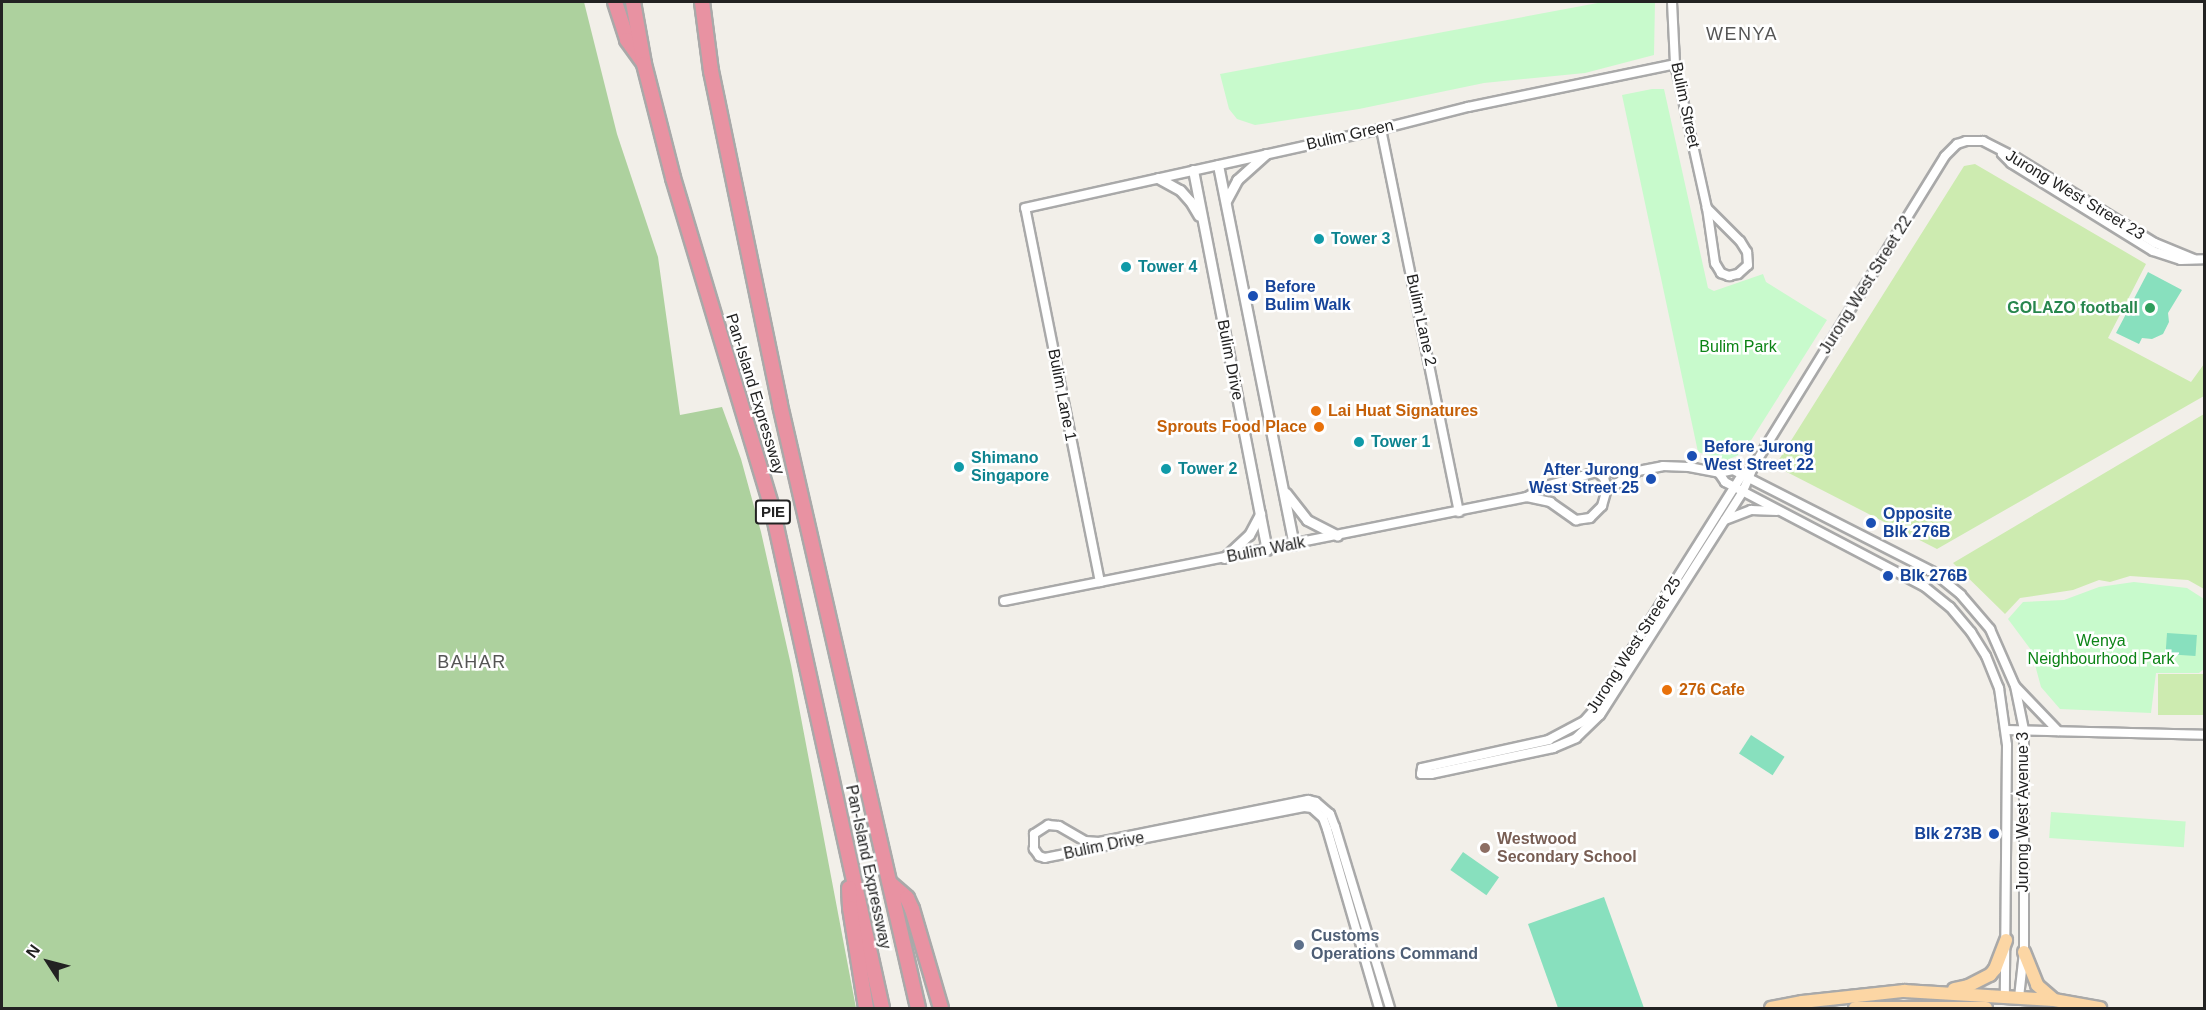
<!DOCTYPE html>
<html>
<head>
<meta charset="utf-8">
<style>
  body { margin:0 }
  #map { position:relative; width:2206px; height:1010px; overflow:hidden; background:#f2efe9; font-family:Helvetica,sans-serif }
  div>[style] { position:absolute }
  .grass>* { inset:0; background:#cdebb0; transform-origin:0 0 }
  .forest>* { inset:0; background:#add19e }
  .park>* { inset:0; background:#c8facc; transform-origin:0 0 }
  .pitch>* { inset:0; background:#88e0be; transform-origin:0 0 }
  .roads { filter:drop-shadow(2px 0 #a9a9a9) drop-shadow(-2px 0 #a9a9a9) drop-shadow(0 2px #a9a9a9) drop-shadow(0 -2px #a9a9a9) }
  .minor>* { height:8px; margin:-4px; padding:0 4px; transform-origin:4px; border-radius:4px; background:#fff }
  .tertiary>* { height:9px; margin:-4.5px; padding:0 4.5px; transform-origin:4.5px; border-radius:4.5px; background:#fff }
  .primary>* { height:12px; margin:-6px; padding:0 6px; transform-origin:6px; border-radius:6px; background:#fcd6a4 }
  .motorway>* { height:14px; margin:-7px; padding:0 7px; transform-origin:7px; border-radius:7px; background:#e892a2 }
  .dots>* { width:16px; height:16px; translate:-50% -50%; box-sizing:border-box; border:3px solid #fff; border-radius:50% }
  span { translate:-50% -50%; white-space:nowrap; text-align:center; line-height:1.15; -webkit-text-stroke:5px #fff; paint-order:stroke }
  .shield-label span { padding:2px 4px; background:#fff; border:2px solid; border-radius:4px; -webkit-text-stroke-width:0 }
  .shield-label { font-size:15px; color:#222; font-weight:700 }
  .street-label { font-size:16px; color:#222 }
  .culture-label { font-size:16px; color:#0d838f; font-weight:700 }
  .left { translate:0 -50%; text-align:left }
  .transit-label { font-size:16px; color:#164399; font-weight:700 }
  .right { translate:-100% -50%; text-align:right }
  .leisure-label { font-size:16px; color:#27864d; font-weight:700 }
  .park-label { font-size:16px; color:#0c8416 }
  .food-label { font-size:16px; color:#c56008; font-weight:700 }
  .education-label { font-size:16px; color:#785e54; font-weight:700 }
  .service-label { font-size:16px; color:#4e5e75; font-weight:700 }
  .neighbourhood-label { font-size:18px; color:#555; letter-spacing:1.5px }
  .frame { position:absolute; inset:0; border:3px solid #222; pointer-events:none }
  .north { position:absolute; left:18px; top:932px; width:60px; height:60px; -webkit-text-stroke:4px #fff; paint-order:stroke; rotate:306deg; font-size:16px; font-weight:700; line-height:24px; text-align:center; color:#222 }
  .north::after { content:''; display:block; margin:auto; width:21px; height:27px; background:#222; clip-path:polygon(50% 0,100% 100%,50% 72%,0 100%) }
</style>
</head>
<body>
<div id="map">
  <div class="grass">
    <i style="clip-path:polygon(1975px 164px,2146px 264px,2108px 338px,2191px 382px,2204px 364px,2204px 396px,1937px 549px,1775px 466px,1964px 166px)"></i>
    <i style="clip-path:polygon(2204px 414px,2204px 589px,2188px 580px,2130px 576px,2110px 582px,2099px 580px,2073px 590px,2020px 598px,2005px 614px,1953px 563px)"></i>
    <i style="left:2158px;top:674px;width:46px;height:41px"></i>
  </div>
  <div class="forest">
    <i style="clip-path:polygon(2px 2px,584px 2px,617px 134px,658px 257px,680px 415px,722px 407px,741px 459px,761px 532px,791px 665px,856px 1008px,2px 1008px)"></i>
  </div>
  <div class="park">
    <i style="clip-path:polygon(1603px 2px,1655px 2px,1654px 55px,1585px 73px,1484px 83px,1359px 109px,1255px 125px,1237px 119px,1229px 109px,1220px 74px)"></i>
    <i style="clip-path:polygon(1652px 89px,1664px 89px,1708px 288px,1714px 291px,1763px 274px,1766px 282px,1827px 320px,1743px 453px,1725px 461px,1698px 452px,1622px 95px)"></i>
    <i style="clip-path:polygon(2134px 582px,2187px 588px,2204px 599px,2204px 669px,2199px 673px,2156px 673px,2151px 713px,2060px 709px,2041px 687px,2031px 650px,2008px 619px,2023px 602px,2064px 600px,2099px 587px)"></i>
    <i style="left:2051px;top:812px;width:135px;height:26px;rotate:4deg"></i>
  </div>
  <div class="pitch">
    <i style="clip-path:polygon(2148px 272px,2182px 290px,2168px 313px,2169px 322px,2163px 334px,2152px 339px,2142px 338px,2139px 344px,2116px 333px)"></i>
    <i style="left:2167px;top:633px;width:30px;height:21px;rotate:4deg"></i>
    <i style="left:1751px;top:735px;width:40px;height:22px;rotate:33deg"></i>
    <i style="left:1463px;top:852px;width:44px;height:22px;rotate:35deg"></i>
    <i style="clip-path:polygon(1604px 897px,1644px 1008px,1558px 1008px,1528px 924px)"></i>
  </div>
  <div class="roads">
    <div class="minor">
      <i style="left:1672px;top:2px;width:62px;rotate:87.2deg"></i>
      <i style="left:1675px;top:64px;width:148px;rotate:77.5deg"></i>
      <i style="left:1707px;top:208px;width:56px;rotate:81.7deg"></i>
      <i style="left:1715px;top:263px;width:12px;rotate:59deg"></i>
      <i style="left:1721px;top:273px;width:9px;rotate:21deg"></i>
      <i style="left:1729px;top:276px;width:9px;rotate:-13deg"></i>
      <i style="left:1738px;top:274px;width:13px;rotate:-42deg"></i>
      <i style="left:1748px;top:265px;width:13px;rotate:-94deg"></i>
      <i style="left:1747px;top:252px;width:13px;rotate:-122deg"></i>
      <i style="left:1740px;top:241px;width:47px;rotate:-135deg"></i>
      <i style="left:1381px;top:129px;width:391px;rotate:78.5deg"></i>
      <i style="left:2002px;top:154px;width:13px;rotate:45deg"></i>
      <i style="left:2011px;top:163px;width:167px;rotate:31.8deg"></i>
      <i style="left:2153px;top:251px;width:29px;rotate:18deg"></i>
      <i style="left:2181px;top:260px;width:23px;rotate:-2deg"></i>
      <i style="left:1753px;top:467px;width:14px;rotate:144deg"></i>
      <i style="left:1742px;top:475px;width:278px;rotate:122.2deg"></i>
      <i style="left:1594px;top:710px;width:15px;rotate:132deg"></i>
      <i style="left:1584px;top:721px;width:40px;rotate:152deg"></i>
      <i style="left:1549px;top:740px;width:130px;rotate:167.6deg"></i>
      <i style="left:1422px;top:768px;width:6px;rotate:99deg"></i>
      <i style="left:1421px;top:774px;width:10px"></i>
      <i style="left:1431px;top:774px;width:125px;rotate:-12deg"></i>
      <i style="left:1553px;top:748px;width:25px;rotate:-23deg"></i>
      <i style="left:1576px;top:738px;width:33px;rotate:-44deg"></i>
      <i style="left:1600px;top:715px;width:266px;rotate:-57.4deg"></i>
      <i style="left:1743px;top:491px;width:26px;rotate:-67deg"></i>
      <i style="left:1753px;top:467px;width:365px;rotate:-58.3deg"></i>
      <i style="left:1945px;top:156px;width:17px;rotate:-45deg"></i>
      <i style="left:1957px;top:144px;width:9px;rotate:-18deg"></i>
      <i style="left:1966px;top:141px;width:17px"></i>
      <i style="left:1983px;top:141px;width:36px;rotate:27deg"></i>
      <i style="left:2015px;top:157px;width:164px;rotate:31.6deg"></i>
      <i style="left:2155px;top:243px;width:42px;rotate:22.3deg"></i>
      <i style="left:1719px;top:473px;width:11px;rotate:56deg"></i>
      <i style="left:1725px;top:482px;width:226px;rotate:27.7deg"></i>
      <i style="left:1925px;top:587px;width:32px;rotate:39deg"></i>
      <i style="left:1950px;top:607px;width:33px;rotate:50deg"></i>
      <i style="left:1971px;top:632px;width:28px;rotate:58deg"></i>
      <i style="left:1986px;top:656px;width:35px;rotate:68deg"></i>
      <i style="left:1999px;top:688px;width:58px;rotate:82deg"></i>
      <i style="left:2007px;top:745px;width:251px;rotate:90.5deg"></i>
      <i style="left:1607px;top:489px;width:34px;rotate:-30deg"></i>
      <i style="left:1527px;top:497px;width:24px;rotate:12deg"></i>
      <i style="left:1550px;top:502px;width:32px;rotate:35deg"></i>
      <i style="left:1576px;top:520px;width:14px;rotate:-8deg"></i>
      <i style="left:1590px;top:518px;width:17px;rotate:-45deg"></i>
      <i style="left:1602px;top:506px;width:18px;rotate:-74deg"></i>
      <i style="left:1607px;top:489px;width:11px;rotate:-105deg"></i>
      <i style="left:1604px;top:478px;width:9px;rotate:-139deg"></i>
      <i style="left:1725px;top:520px;width:28px;rotate:-21deg"></i>
      <i style="left:1751px;top:510px;width:26px;rotate:2deg"></i>
      <i style="left:1100px;top:582px;width:381px;rotate:-101.3deg"></i>
      <i style="left:1025px;top:208px;width:365px;rotate:-12.5deg"></i>
      <i style="left:1381px;top:129px;width:90px;rotate:-14.2deg"></i>
      <i style="left:1468px;top:107px;width:211px;rotate:-11.7deg"></i>
      <i style="left:1004px;top:601px;width:533px;rotate:-11.25deg"></i>
      <i style="left:1527px;top:497px;width:21px;rotate:-31deg"></i>
      <i style="left:1545px;top:486px;width:54px;rotate:-15.1deg"></i>
      <i style="left:1597px;top:472px;width:41px;rotate:-1.4deg"></i>
      <i style="left:1638px;top:471px;width:25px;rotate:-11deg"></i>
      <i style="left:1663px;top:466px;width:26px;rotate:2deg"></i>
      <i style="left:1689px;top:467px;width:31px;rotate:11deg"></i>
      <i style="left:1719px;top:473px;width:14px;rotate:-12deg"></i>
      <i style="left:1733px;top:470px;width:225px;rotate:27deg"></i>
      <i style="left:1933px;top:572px;width:36px;rotate:39deg"></i>
      <i style="left:1961px;top:595px;width:45px;rotate:49.5deg"></i>
      <i style="left:1990px;top:629px;width:62px;rotate:66.3deg"></i>
      <i style="left:2015px;top:686px;width:45px;rotate:78.4deg"></i>
      <i style="left:2024px;top:730px;width:222px;rotate:90deg"></i>
      <i style="left:2024px;top:952px;width:45px;rotate:96.3deg"></i>
      <i style="left:2016px;top:687px;width:61px;rotate:46.3deg"></i>
      <i style="left:2006px;top:730px;width:198px;rotate:1.4deg"></i>
      <i style="left:1379px;top:1008px;width:186px;rotate:-106.2deg"></i>
      <i style="left:1327px;top:829px;width:12px;rotate:-110deg"></i>
      <i style="left:1323px;top:818px;width:15px;rotate:-138deg"></i>
      <i style="left:1312px;top:808px;width:8px;rotate:-173deg"></i>
      <i style="left:1304px;top:807px;width:264px;rotate:168.9deg"></i>
      <i style="left:1045px;top:858px;width:6px;rotate:-162deg"></i>
      <i style="left:1039px;top:856px;width:9px;rotate:-126deg"></i>
      <i style="left:1034px;top:849px;width:15px;rotate:-90deg"></i>
      <i style="left:1034px;top:834px;width:17px;rotate:-33deg"></i>
      <i style="left:1048px;top:825px;width:11px;rotate:5deg"></i>
      <i style="left:1059px;top:826px;width:30px;rotate:30deg"></i>
      <i style="left:1085px;top:841px;width:14px;rotate:4deg"></i>
      <i style="left:1099px;top:842px;width:213px;rotate:-11.4deg"></i>
      <i style="left:1308px;top:800px;width:8px;rotate:14deg"></i>
      <i style="left:1316px;top:802px;width:18px;rotate:41deg"></i>
      <i style="left:1330px;top:814px;width:14px;rotate:69deg"></i>
      <i style="left:1335px;top:827px;width:189px;rotate:73.1deg"></i>
    </div>
    <div class="tertiary">
      <i style="left:1218px;top:165px;width:387px;rotate:78.7deg"></i>
      <i style="left:1193px;top:170px;width:387px;rotate:79deg"></i>
      <i style="left:1158px;top:178px;width:25px;rotate:29deg"></i>
      <i style="left:1180px;top:190px;width:15px;rotate:48deg"></i>
      <i style="left:1190px;top:201px;width:17px;rotate:59deg"></i>
      <i style="left:1226px;top:201px;width:24px;rotate:-62deg"></i>
      <i style="left:1237px;top:180px;width:39px;rotate:-42deg"></i>
      <i style="left:1286px;top:493px;width:34px;rotate:52deg"></i>
      <i style="left:1307px;top:520px;width:34px;rotate:27deg"></i>
      <i style="left:1224px;top:558px;width:34px;rotate:-43deg"></i>
      <i style="left:1249px;top:535px;width:24px;rotate:-62deg"></i>
    </div>
    <div class="primary">
      <i style="left:2024px;top:952px;width:35px;rotate:68deg"></i>
      <i style="left:2037px;top:985px;width:23px;rotate:41deg"></i>
      <i style="left:1954px;top:989px;width:14px;rotate:-12deg"></i>
      <i style="left:1968px;top:986px;width:25px;rotate:-27deg"></i>
      <i style="left:1990px;top:975px;width:8px;rotate:-50deg"></i>
      <i style="left:1995px;top:969px;width:31px;rotate:-69deg"></i>
      <i style="left:1771px;top:1008px;width:32px;rotate:-11deg"></i>
      <i style="left:1802px;top:1002px;width:103px;rotate:-6.2deg"></i>
      <i style="left:1904px;top:991px;width:150px;rotate:3.4deg"></i>
      <i style="left:2054px;top:1000px;width:47px;rotate:9.9deg"></i>
      <i style="left:1855px;top:1008px;width:131px"></i>
    </div>
    <div class="motorway">
      <i style="left:615px;top:2px;width:40px;rotate:72deg"></i>
      <i style="left:627px;top:40px;width:27px;rotate:54deg"></i>
      <i style="left:633px;top:2px;width:63px;rotate:79.9deg"></i>
      <i style="left:644px;top:64px;width:118px;rotate:75.7deg"></i>
      <i style="left:673px;top:178px;width:345px;rotate:73.3deg"></i>
      <i style="left:772px;top:508px;width:512px;rotate:77.59deg"></i>
      <i style="left:702px;top:2px;width:70px;rotate:82.6deg"></i>
      <i style="left:711px;top:71px;width:341px;rotate:78.3deg"></i>
      <i style="left:780px;top:405px;width:619px;rotate:77.11deg"></i>
      <i style="left:891px;top:884px;width:21px;rotate:41deg"></i>
      <i style="left:907px;top:898px;width:12px;rotate:66deg"></i>
      <i style="left:912px;top:909px;width:103px;rotate:73.7deg"></i>
      <i style="left:849px;top:888px;width:20px;rotate:87deg"></i>
      <i style="left:850px;top:908px;width:101px;rotate:80.9deg"></i>
    </div>
  </div>
  <div class="dots">
    <i style="left:1319px;top:239px;background:#0f9aa8"></i>
    <i style="left:1126px;top:267px;background:#0f9aa8"></i>
    <i style="left:1253px;top:296px;background:#1a4fb4"></i>
    <i style="left:2150px;top:308px;background:#2e9e5b"></i>
    <i style="left:1316px;top:411px;background:#e8710a"></i>
    <i style="left:1319px;top:427px;background:#e8710a"></i>
    <i style="left:1359px;top:442px;background:#0f9aa8"></i>
    <i style="left:1692px;top:456px;background:#1a4fb4"></i>
    <i style="left:959px;top:467px;background:#0f9aa8"></i>
    <i style="left:1166px;top:469px;background:#0f9aa8"></i>
    <i style="left:1651px;top:479px;background:#1a4fb4"></i>
    <i style="left:1871px;top:523px;background:#1a4fb4"></i>
    <i style="left:1888px;top:576px;background:#1a4fb4"></i>
    <i style="left:1667px;top:690px;background:#e8710a"></i>
    <i style="left:1994px;top:834px;background:#1a4fb4"></i>
    <i style="left:1485px;top:848px;background:#8d6e63"></i>
    <i style="left:1299px;top:945px;background:#5c6f8a"></i>
  </div>
  <div class="shield-label">
    <span style="left:773px;top:512px">PIE</span>
  </div>
  <div class="street-label">
    <span style="left:1685px;top:105px;rotate:78deg">Bulim Street</span>
    <span style="left:1350px;top:135px;rotate:-13deg">Bulim Green</span>
    <span style="left:2075px;top:195px;rotate:31deg">Jurong West Street 23</span>
    <span style="left:1866px;top:285px;rotate:-58deg">Jurong West Street 22</span>
    <span style="left:1421px;top:320px;rotate:78deg">Bulim Lane 2</span>
    <span style="left:1230px;top:360px;rotate:79deg">Bulim Drive</span>
    <span style="left:755px;top:394px;rotate:73deg">Pan-Island Expressway</span>
    <span style="left:1062px;top:395px;rotate:79deg">Bulim Lane 1</span>
    <span style="left:1266px;top:550px;rotate:-11deg">Bulim Walk</span>
    <span style="left:1634px;top:645px;rotate:-57deg">Jurong West Street 25</span>
    <span style="left:2023px;top:812px;rotate:-90deg">Jurong West Avenue 3</span>
    <span style="left:1104px;top:846px;rotate:-12deg">Bulim Drive</span>
    <span style="left:868px;top:867px;rotate:78deg">Pan-Island Expressway</span>
  </div>
  <div class="culture-label">
    <span class="left" style="left:1331px;top:239px">Tower 3</span>
    <span class="left" style="left:1138px;top:267px">Tower 4</span>
    <span class="left" style="left:1371px;top:442px">Tower 1</span>
    <span class="left" style="left:971px;top:467px">Shimano<br>Singapore</span>
    <span class="left" style="left:1178px;top:469px">Tower 2</span>
  </div>
  <div class="transit-label">
    <span class="left" style="left:1265px;top:296px">Before<br>Bulim Walk</span>
    <span class="left" style="left:1704px;top:456px">Before Jurong<br>West Street 22</span>
    <span class="right" style="left:1639px;top:479px">After Jurong<br>West Street 25</span>
    <span class="left" style="left:1883px;top:523px">Opposite<br>Blk 276B</span>
    <span class="left" style="left:1900px;top:576px">Blk 276B</span>
    <span class="right" style="left:1982px;top:834px">Blk 273B</span>
  </div>
  <div class="leisure-label">
    <span class="right" style="left:2138px;top:308px">GOLAZO football</span>
  </div>
  <div class="park-label">
    <span style="left:1738px;top:347px">Bulim Park</span>
    <span style="left:2101px;top:650px">Wenya<br>Neighbourhood Park</span>
  </div>
  <div class="food-label">
    <span class="left" style="left:1328px;top:411px">Lai Huat Signatures</span>
    <span class="right" style="left:1307px;top:427px">Sprouts Food Place</span>
    <span class="left" style="left:1679px;top:690px">276 Cafe</span>
  </div>
  <div class="education-label">
    <span class="left" style="left:1497px;top:848px">Westwood<br>Secondary School</span>
  </div>
  <div class="service-label">
    <span class="left" style="left:1311px;top:945px">Customs<br>Operations Command</span>
  </div>
  <div class="neighbourhood-label">
    <span style="left:1742px;top:34px">WENYA</span>
    <span style="left:472px;top:662px">BAHAR</span>
  </div>
  <div class="frame"></div>
  <div class="north">N</div>
</div>
</body>
</html>
